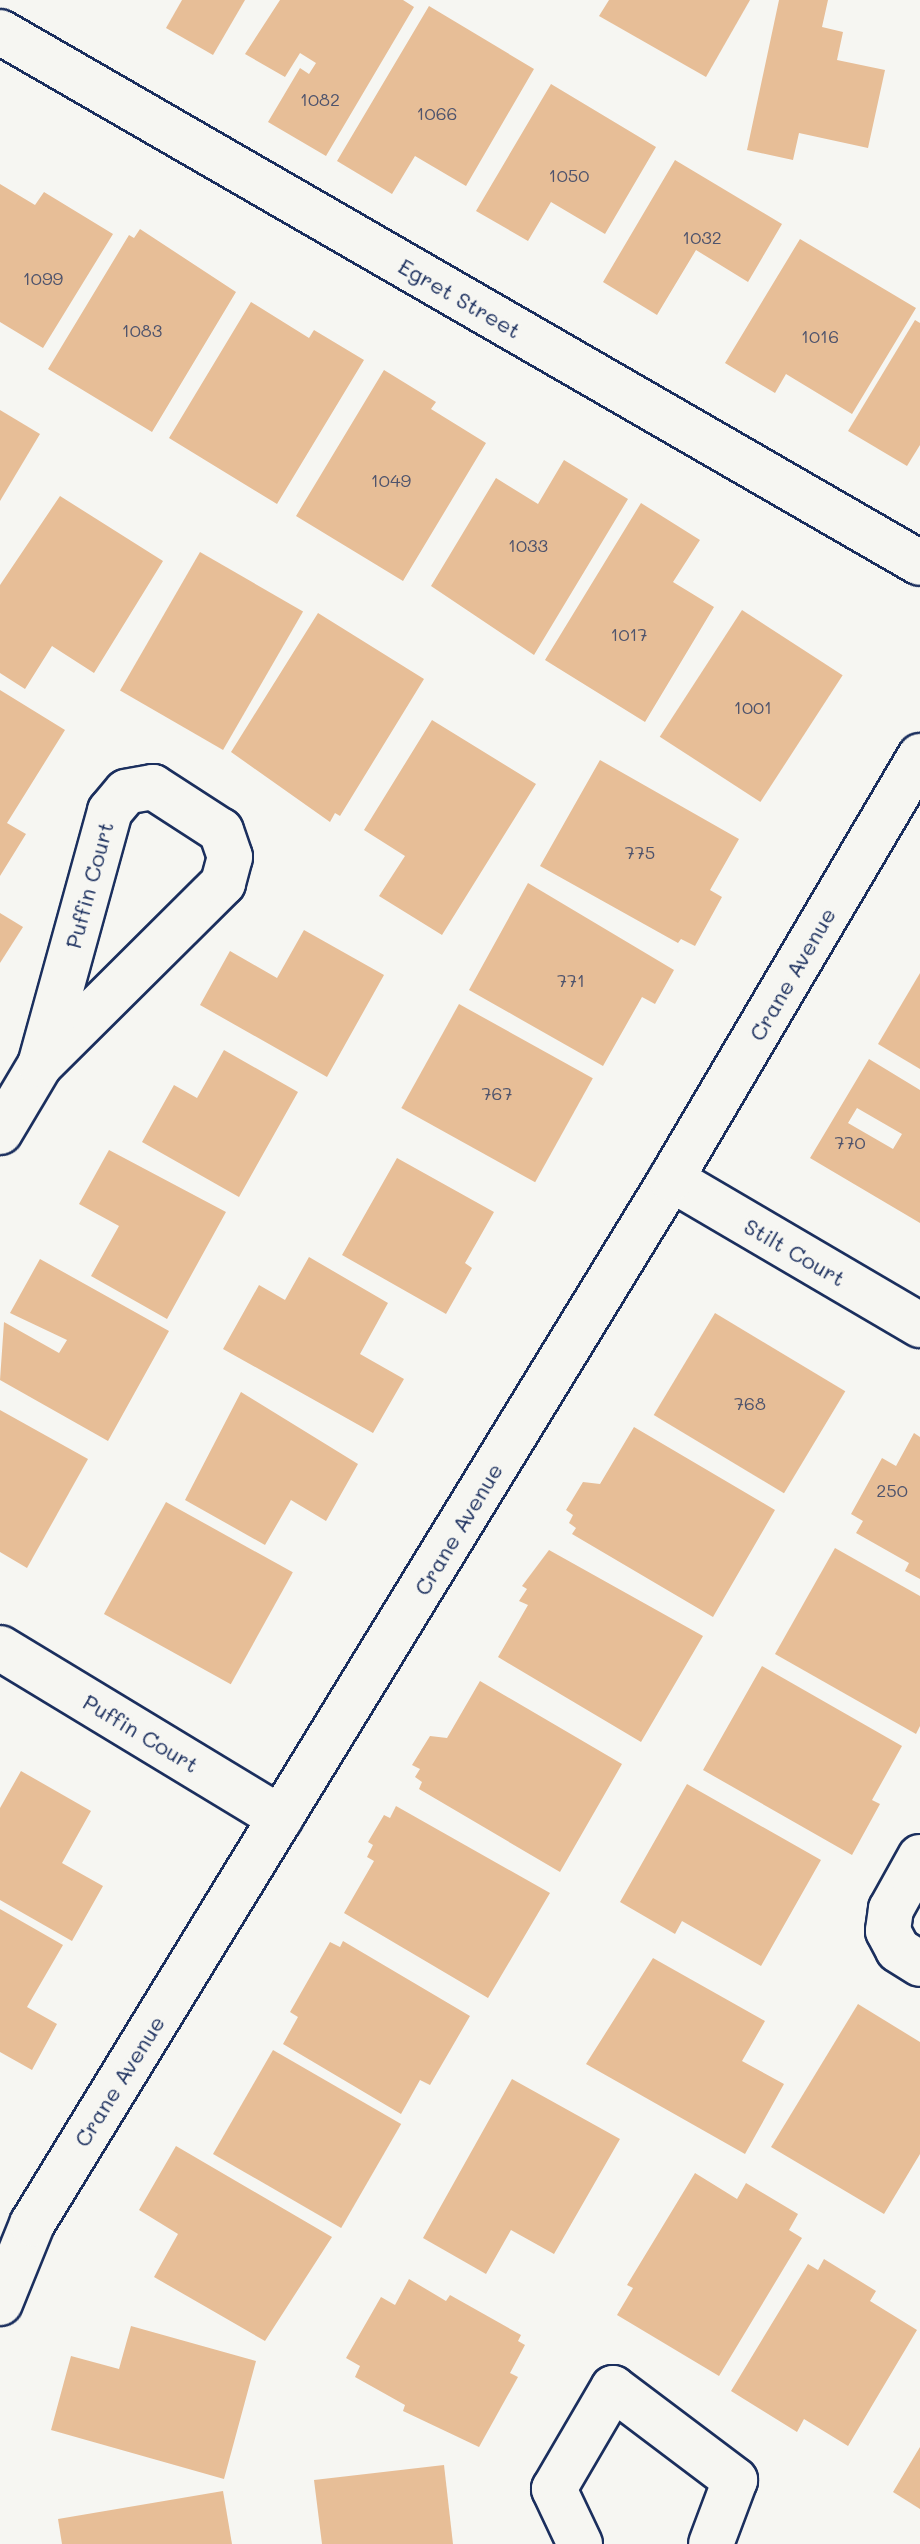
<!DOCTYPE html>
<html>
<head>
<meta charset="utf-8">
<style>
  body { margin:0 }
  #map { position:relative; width:920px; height:2544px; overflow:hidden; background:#f6f6f2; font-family:Mali,sans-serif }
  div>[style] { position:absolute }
  .building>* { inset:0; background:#e7be97; transform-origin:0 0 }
  .roads { filter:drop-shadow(2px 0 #1b2f5e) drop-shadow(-2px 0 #1b2f5e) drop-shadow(0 2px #1b2f5e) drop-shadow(0 -2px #1b2f5e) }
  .minor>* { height:44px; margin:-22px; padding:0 22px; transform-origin:22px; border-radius:22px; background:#f6f6f2 }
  span { translate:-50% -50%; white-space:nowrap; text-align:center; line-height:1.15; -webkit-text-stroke:6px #f6f6f2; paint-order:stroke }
  .number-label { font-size:18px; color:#4e536c }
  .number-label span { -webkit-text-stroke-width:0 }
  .street-label { font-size:22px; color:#1b2f5e }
</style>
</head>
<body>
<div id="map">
  <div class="building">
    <i style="clip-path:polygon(182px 0,245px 0,213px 55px,166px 28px)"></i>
    <i style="clip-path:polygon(280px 0,403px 0,414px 7px,326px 156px,268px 122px,300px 68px,309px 74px,316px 63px,300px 53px,285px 77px,245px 54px)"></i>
    <i style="clip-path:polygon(609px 0,750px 0,706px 77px,599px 16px)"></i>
    <i style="clip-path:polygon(779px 0,828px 0,822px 27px,843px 32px,837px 60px,885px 70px,868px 148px,799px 133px,793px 160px,747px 150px)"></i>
    <i style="clip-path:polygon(429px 6px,534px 69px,466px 186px,415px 156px,392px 194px,337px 161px)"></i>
    <i style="clip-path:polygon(551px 84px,656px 147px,605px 234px,551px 202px,528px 241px,476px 211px)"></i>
    <i style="clip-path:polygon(675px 160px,782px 224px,748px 282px,696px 250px,657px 315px,603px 282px)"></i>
    <i style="clip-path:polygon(0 184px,35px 205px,44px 192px,113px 234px,43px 348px,0 322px)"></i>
    <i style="clip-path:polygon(140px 229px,236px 292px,152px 432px,48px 369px,129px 235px,134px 238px)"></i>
    <i style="clip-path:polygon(800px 239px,916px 308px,852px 414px,786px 374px,775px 393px,725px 363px)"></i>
    <i style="clip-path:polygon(251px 302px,309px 338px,314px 330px,364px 360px,277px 504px,169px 438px)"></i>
    <i style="clip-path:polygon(915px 320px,920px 323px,920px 445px,907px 466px,848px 431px)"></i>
    <i style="clip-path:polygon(384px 370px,436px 402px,431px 409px,486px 443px,403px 581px,296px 516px)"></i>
    <i style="clip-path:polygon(0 410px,40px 434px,0 501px)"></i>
    <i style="clip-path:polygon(564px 460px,628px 499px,534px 655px,431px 586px,496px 478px,538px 504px)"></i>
    <i style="clip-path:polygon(60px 496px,163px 561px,94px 673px,52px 646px,25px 689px,0 673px,0 585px)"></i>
    <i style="clip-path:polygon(641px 503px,700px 540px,673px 582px,714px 607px,645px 722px,545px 660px)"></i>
    <i style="left:200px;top:552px;width:119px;height:160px;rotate:30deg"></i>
    <i style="left:742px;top:610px;width:120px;height:151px;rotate:33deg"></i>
    <i style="clip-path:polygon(318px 613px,424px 679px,340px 816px,335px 813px,330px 822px,231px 752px)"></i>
    <i style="clip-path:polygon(0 690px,65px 730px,7px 823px,26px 834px,0 876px)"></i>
    <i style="clip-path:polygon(432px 720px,536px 784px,442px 935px,379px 896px,405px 856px,364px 830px)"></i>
    <i style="clip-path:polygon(600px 760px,739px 839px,710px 890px,722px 897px,695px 946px,681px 939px,678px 943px,540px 866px)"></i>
    <i style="clip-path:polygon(528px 883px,674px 970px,655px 1004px,642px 997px,603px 1066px,469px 990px)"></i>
    <i style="clip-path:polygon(0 913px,23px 927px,0 963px)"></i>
    <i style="clip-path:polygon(304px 930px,384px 975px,327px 1077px,200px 1005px,230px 951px,277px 978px)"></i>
    <i style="clip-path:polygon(920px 973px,920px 1069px,878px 1044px)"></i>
    <i style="left:459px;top:1004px;width:153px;height:119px;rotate:29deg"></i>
    <i style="clip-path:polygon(224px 1050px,298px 1092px,239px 1197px,142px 1142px,174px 1085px,197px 1098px)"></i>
    <i style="clip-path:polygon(evenodd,869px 1059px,920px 1090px,920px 1223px,810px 1158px,869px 1059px,857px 1108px,902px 1134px,893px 1149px,848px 1123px,857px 1108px)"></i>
    <i style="clip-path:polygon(109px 1150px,226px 1212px,167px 1319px,91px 1276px,119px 1226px,79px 1204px)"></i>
    <i style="clip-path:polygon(397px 1158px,494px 1212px,465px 1263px,472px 1268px,446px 1314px,342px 1255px)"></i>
    <i style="clip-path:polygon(309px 1257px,388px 1303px,360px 1354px,404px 1379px,373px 1433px,223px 1349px,259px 1285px,285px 1300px)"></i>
    <i style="clip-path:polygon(40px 1259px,169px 1331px,108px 1441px,0 1380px,4px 1322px,59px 1353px,67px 1340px,10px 1313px)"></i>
    <i style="left:715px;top:1313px;width:152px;height:119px;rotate:31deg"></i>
    <i style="clip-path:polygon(241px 1392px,358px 1464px,326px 1521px,291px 1500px,265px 1545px,185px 1500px)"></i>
    <i style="clip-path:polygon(0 1410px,88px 1459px,27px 1568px,0 1552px)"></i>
    <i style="clip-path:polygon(634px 1427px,775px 1510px,713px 1617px,572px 1534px,576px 1528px,569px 1523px,573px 1515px,566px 1510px,583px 1482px,600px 1484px)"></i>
    <i style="clip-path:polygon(914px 1433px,920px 1437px,920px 1579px,905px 1571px,909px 1563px,856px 1533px,863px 1521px,851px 1514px,882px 1458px,896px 1466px)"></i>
    <i style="left:166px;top:1502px;width:145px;height:128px;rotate:29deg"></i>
    <i style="clip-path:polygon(835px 1548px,920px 1596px,920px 1726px,916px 1734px,775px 1654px)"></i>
    <i style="clip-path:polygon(549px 1550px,703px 1636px,641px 1742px,498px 1657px,528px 1605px,519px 1601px,527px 1589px,522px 1586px)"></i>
    <i style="clip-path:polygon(762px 1666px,902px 1746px,872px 1800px,880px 1804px,852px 1855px,703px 1770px)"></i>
    <i style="clip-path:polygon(480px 1681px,622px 1764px,560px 1872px,419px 1789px,422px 1782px,415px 1777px,420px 1769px,412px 1765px,430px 1736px,447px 1738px)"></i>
    <i style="clip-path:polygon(21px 1771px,91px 1811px,62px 1863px,103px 1886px,72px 1941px,0 1900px,0 1808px)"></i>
    <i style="clip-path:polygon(687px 1784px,821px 1860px,761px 1966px,682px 1921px,675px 1934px,620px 1902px)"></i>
    <i style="clip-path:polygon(396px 1806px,550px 1893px,488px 1998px,344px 1913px,374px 1861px,367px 1857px,373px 1845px,368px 1842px,384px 1815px,390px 1818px)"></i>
    <i style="clip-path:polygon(0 1909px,63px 1945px,27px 2007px,57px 2024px,32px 2070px,0 2052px)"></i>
    <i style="clip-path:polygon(343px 1941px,470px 2016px,430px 2085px,420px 2080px,401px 2114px,283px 2044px,298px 2017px,290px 2012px,330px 1942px,340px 1947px)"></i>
    <i style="clip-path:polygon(653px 1958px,765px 2021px,742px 2061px,784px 2084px,745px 2154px,586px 2064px)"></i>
    <i style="clip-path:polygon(858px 2004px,920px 2042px,920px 2154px,884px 2214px,771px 2147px)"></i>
    <i style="left:273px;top:2050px;width:148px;height:120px;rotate:30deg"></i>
    <i style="clip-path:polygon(512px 2079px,620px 2139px,554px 2254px,511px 2230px,486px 2274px,423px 2238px)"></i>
    <i style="clip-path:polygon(176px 2146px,332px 2237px,265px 2341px,154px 2277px,178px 2234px,139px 2210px)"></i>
    <i style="clip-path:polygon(695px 2173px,737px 2199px,746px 2183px,798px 2214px,789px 2230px,802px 2238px,719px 2376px,617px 2315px,633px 2288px,627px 2285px)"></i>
    <i style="clip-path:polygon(824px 2259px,876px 2291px,870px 2301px,917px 2330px,848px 2446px,804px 2419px,797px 2432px,731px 2391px,808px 2264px,818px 2270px)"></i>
    <i style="clip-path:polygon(409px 2279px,446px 2301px,450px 2295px,521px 2335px,518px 2341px,525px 2345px,510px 2373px,518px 2377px,479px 2447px,403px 2411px,405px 2405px,355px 2377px,360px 2366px,346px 2358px,381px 2297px,395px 2305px)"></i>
    <i style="clip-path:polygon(131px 2326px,256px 2361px,224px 2479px,51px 2430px,71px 2356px,119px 2369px)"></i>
    <i style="clip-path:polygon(920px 2447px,920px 2509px,893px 2492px)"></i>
    <i style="clip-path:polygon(444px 2465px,453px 2544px,322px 2544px,314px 2480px)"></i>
    <i style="clip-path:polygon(223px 2491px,232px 2544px,62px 2544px,58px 2519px)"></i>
  </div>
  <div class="roads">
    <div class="minor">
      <i style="left:0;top:32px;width:1062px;rotate:29.99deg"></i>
      <i style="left:0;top:1132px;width:78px;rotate:-59.2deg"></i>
      <i style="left:40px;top:1065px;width:258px;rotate:-44.8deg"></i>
      <i style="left:223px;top:883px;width:27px;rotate:-75deg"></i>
      <i style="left:230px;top:857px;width:28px;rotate:-109deg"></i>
      <i style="left:221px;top:831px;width:81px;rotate:-147.1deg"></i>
      <i style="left:153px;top:787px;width:27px;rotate:170deg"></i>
      <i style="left:126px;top:792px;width:25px;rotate:130deg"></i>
      <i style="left:110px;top:811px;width:263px;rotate:105.4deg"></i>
      <i style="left:671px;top:1179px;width:289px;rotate:30.4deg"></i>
      <i style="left:0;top:1648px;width:328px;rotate:31.2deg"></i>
      <i style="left:920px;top:1857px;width:60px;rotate:119.1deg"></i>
      <i style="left:891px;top:1909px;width:22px;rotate:98deg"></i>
      <i style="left:888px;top:1931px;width:21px;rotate:62deg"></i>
      <i style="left:898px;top:1950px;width:26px;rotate:32deg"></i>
      <i style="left:0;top:2303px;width:85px;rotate:-67.9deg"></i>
      <i style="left:32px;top:2224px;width:1225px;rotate:-58.55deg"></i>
      <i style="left:671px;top:1179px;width:491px;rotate:-59.5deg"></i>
      <i style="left:580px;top:2544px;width:61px;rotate:-115.3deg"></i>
      <i style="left:554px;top:2489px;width:117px;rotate:-59.7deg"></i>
      <i style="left:613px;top:2388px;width:153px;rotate:37deg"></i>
      <i style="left:735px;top:2480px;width:68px;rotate:110.6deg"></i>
    </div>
  </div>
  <div class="number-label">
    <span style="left:320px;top:99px">1082</span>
    <span style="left:437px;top:113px">1066</span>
    <span style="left:569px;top:175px">1050</span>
    <span style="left:702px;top:237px">1032</span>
    <span style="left:43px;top:278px">1099</span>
    <span style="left:142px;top:330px">1083</span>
    <span style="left:820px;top:336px">1016</span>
    <span style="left:391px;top:480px">1049</span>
    <span style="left:528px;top:545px">1033</span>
    <span style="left:629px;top:634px">1017</span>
    <span style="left:753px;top:707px">1001</span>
    <span style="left:640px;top:852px">775</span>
    <span style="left:571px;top:980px">771</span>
    <span style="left:497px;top:1093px">767</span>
    <span style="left:850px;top:1142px">770</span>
    <span style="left:750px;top:1403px">768</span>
    <span style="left:892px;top:1490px">250</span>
  </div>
  <div class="street-label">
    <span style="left:460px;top:298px;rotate:30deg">Egret Street</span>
    <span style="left:89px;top:885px;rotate:-75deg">Puffin Court</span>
    <span style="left:792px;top:974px;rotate:-60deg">Crane Avenue</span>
    <span style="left:795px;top:1252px;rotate:30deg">Stilt Court</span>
    <span style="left:458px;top:1529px;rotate:-59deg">Crane Avenue</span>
    <span style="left:141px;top:1733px;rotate:31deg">Puffin Court</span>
    <span style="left:119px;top:2081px;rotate:-58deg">Crane Avenue</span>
  </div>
</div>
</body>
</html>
